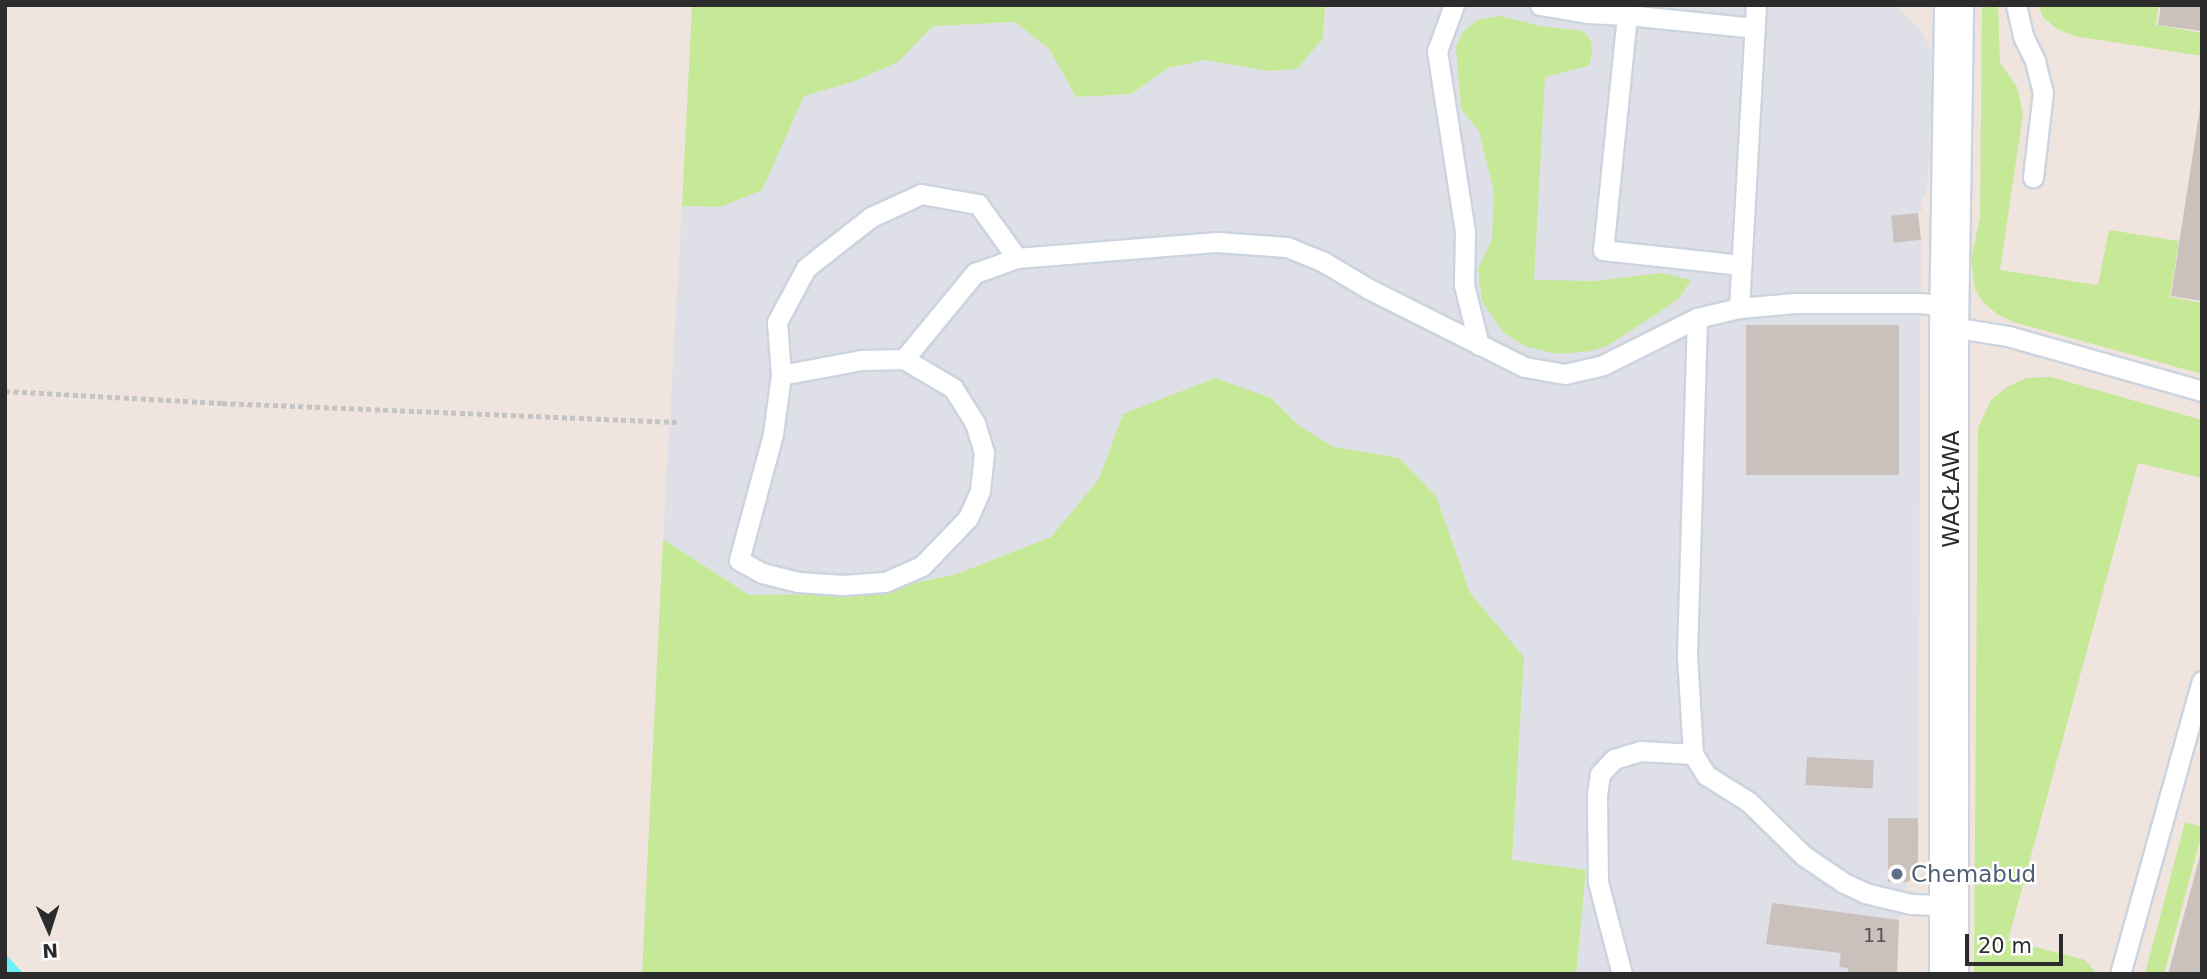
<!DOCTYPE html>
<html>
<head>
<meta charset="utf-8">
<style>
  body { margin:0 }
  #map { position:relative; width:2207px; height:979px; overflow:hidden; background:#efe4de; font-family:"DejaVu Sans",sans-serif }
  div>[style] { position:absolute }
  .industrial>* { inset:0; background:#dfdfe7 }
  .green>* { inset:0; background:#c5e997 }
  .stream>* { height:10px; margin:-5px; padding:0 5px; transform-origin:5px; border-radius:5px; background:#6af1f7 }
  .building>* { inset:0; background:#cac1bd; transform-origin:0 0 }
  .path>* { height:4.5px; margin-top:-2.25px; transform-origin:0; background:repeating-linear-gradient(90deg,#c4c4c4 0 5px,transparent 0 8.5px) }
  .roads { filter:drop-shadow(2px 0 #ccd4df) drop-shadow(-2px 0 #ccd4df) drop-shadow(0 2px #ccd4df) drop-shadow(0 -2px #ccd4df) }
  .lane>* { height:19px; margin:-9.5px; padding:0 9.5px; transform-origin:9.5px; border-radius:9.5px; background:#fff }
  .street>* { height:38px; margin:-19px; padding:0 19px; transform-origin:19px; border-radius:19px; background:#fff }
  .dots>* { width:19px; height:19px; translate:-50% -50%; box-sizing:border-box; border:4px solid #fff; border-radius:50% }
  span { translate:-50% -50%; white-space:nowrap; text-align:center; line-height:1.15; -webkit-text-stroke:5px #fff; paint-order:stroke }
  .number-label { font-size:19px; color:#545150 }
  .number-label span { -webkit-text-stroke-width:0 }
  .street-label { font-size:23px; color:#2c2c2c }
  .service-label { font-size:23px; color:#4e5e75 }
  .left { translate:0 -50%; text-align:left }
  .frame { position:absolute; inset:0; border:7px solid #2c2c2c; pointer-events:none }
  .north { position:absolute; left:14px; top:895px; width:70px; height:70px; -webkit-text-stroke:5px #fff; paint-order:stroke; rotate:177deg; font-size:19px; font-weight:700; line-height:28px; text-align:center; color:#2c2c2c }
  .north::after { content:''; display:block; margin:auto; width:24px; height:32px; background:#2c2c2c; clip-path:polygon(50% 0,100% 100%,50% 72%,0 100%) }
  .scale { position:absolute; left:1965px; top:934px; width:98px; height:32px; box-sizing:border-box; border:4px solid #2c2c2c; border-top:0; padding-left:9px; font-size:21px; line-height:24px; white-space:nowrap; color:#2c2c2c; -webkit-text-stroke:5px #fff; paint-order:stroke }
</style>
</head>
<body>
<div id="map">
  <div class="industrial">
    <i style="clip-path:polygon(1325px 5px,1894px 5px,1920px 30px,1934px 56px,1933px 115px,1926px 194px,1922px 198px,1922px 211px,1918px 213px,1921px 240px,1918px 869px,1908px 882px,1899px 919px,1897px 974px,1576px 974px,1586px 870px,1512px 861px,1524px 658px,1470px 593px,1436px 496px,1399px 458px,1333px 447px,1298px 425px,1271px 398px,1215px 378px,1123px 414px,1099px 479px,1051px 537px,954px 575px,856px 594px,749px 595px,663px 539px,682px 206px,720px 207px,788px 129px,804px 96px,855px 81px,898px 62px,933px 26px,1015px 22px,1050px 50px,1076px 97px,1131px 94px,1168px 68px,1205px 60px,1268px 71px,1323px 38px)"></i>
  </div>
  <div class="green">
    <i style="clip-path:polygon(692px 5px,1325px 5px,1323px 38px,1297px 69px,1268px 71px,1205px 60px,1168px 68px,1131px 94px,1076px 97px,1050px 50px,1015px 22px,933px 26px,898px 62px,855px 81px,804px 96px,762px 190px,720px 207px,682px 206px)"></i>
    <i style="clip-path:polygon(1982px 5px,1998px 5px,2000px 63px,2017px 87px,2023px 114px,2000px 270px,2098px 285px,2109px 230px,2179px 241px,2170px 297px,2202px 303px,2202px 374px,2013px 322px,1997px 314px,1983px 302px,1975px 289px,1971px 261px,1980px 217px)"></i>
    <i style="clip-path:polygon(2038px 5px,2159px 5px,2156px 25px,2202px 33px,2202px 56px,2074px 36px,2057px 29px,2043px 17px)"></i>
    <i style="clip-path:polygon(1500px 16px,1540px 26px,1583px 31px,1591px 41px,1592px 53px,1589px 66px,1545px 77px,1534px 280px,1595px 281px,1661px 273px,1691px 280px,1679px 298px,1658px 313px,1607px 346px,1591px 351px,1558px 354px,1524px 346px,1503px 332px,1482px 301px,1478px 269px,1492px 239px,1494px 193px,1479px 131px,1461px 109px,1456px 47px,1463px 32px,1477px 20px)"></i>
    <i style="clip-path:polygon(2051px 377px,2202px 420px,2202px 478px,2138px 463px,2008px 940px,2085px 960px,2097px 974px,1974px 974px,1978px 428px,1991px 400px,2007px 387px,2026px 378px)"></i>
    <i style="clip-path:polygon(1215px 378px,1271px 398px,1298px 425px,1333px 447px,1399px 458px,1436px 496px,1470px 593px,1524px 657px,1512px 860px,1586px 870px,1576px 974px,642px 974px,663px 539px,749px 595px,856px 594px,954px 575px,1051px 537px,1099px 479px,1123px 414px)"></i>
    <i style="clip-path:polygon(2185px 822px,2202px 827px,2202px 833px,2164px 974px,2145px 974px)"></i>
  </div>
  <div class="stream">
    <i style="left:5px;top:961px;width:18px;rotate:47deg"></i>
  </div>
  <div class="building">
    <i style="clip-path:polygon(2161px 5px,2202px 5px,2202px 31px,2158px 25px)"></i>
    <i style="clip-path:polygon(2200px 108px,2202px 109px,2202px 301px,2171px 296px)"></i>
    <i style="left:1918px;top:213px;width:27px;height:27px;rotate:84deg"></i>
    <i style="left:1746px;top:325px;width:153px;height:150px"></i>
    <i style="left:1807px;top:757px;width:67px;height:28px;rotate:3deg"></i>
    <i style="clip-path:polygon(1888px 818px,1918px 818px,1918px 869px,1908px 882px,1888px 882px)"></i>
    <i style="clip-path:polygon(2201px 852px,2202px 974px,2168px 974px)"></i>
    <i style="clip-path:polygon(1772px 903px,1899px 920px,1897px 974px,1847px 974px,1848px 968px,1839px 967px,1841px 953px,1766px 944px)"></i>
  </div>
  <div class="path">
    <i style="left:5px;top:391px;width:217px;rotate:3.2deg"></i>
    <i style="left:222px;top:403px;width:455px;rotate:2.4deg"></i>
  </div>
  <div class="roads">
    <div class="lane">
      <i style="left:1454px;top:5px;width:49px;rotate:110.3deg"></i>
      <i style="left:1437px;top:51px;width:182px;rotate:81.2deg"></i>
      <i style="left:1465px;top:231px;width:54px;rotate:91.1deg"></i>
      <i style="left:1464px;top:285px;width:62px;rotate:76deg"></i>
      <i style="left:1540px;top:5px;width:49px;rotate:9.5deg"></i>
      <i style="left:1588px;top:13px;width:8px;rotate:-83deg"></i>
      <i style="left:2016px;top:5px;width:32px;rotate:77deg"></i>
      <i style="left:2023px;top:36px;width:28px;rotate:64deg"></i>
      <i style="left:2035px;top:61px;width:32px;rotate:76deg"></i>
      <i style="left:2043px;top:92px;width:86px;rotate:96.7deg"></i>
      <i style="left:1588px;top:13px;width:39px;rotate:3deg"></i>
      <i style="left:1627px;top:15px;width:236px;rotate:95.8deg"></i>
      <i style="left:1603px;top:250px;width:139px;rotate:6.2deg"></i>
      <i style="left:1627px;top:15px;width:128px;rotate:5.8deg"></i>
      <i style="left:1739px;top:308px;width:303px;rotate:-86.8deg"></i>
      <i style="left:1697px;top:318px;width:338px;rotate:91.7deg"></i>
      <i style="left:1687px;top:656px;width:98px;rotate:86.5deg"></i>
      <i style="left:1693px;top:754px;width:25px;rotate:58deg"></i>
      <i style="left:1706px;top:775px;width:51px;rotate:32.1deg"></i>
      <i style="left:1749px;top:802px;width:77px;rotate:44.5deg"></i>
      <i style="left:1804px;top:856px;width:48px;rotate:34deg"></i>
      <i style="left:1844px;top:883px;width:23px;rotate:25deg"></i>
      <i style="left:1865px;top:893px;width:47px;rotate:13.4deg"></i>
      <i style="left:1911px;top:904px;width:38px;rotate:2deg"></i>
      <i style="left:1949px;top:331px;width:15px;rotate:-8deg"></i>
      <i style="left:1964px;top:329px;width:45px;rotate:9deg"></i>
      <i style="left:2008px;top:336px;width:202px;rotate:15.8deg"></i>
      <i style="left:904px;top:359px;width:112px;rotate:-50.5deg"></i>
      <i style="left:975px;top:273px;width:45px;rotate:-19.7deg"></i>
      <i style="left:1017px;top:258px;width:201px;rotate:-4.6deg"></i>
      <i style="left:1217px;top:242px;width:70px;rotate:4.1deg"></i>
      <i style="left:1287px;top:247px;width:38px;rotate:22deg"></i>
      <i style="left:1322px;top:261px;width:55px;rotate:30.8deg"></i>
      <i style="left:1369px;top:289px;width:174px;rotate:26.6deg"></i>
      <i style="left:1525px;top:367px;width:41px;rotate:9.9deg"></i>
      <i style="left:1565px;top:374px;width:39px;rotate:-13deg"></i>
      <i style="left:1603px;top:365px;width:105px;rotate:-26.6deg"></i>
      <i style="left:1697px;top:318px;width:43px;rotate:-13.4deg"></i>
      <i style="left:1739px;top:308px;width:56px;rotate:-5.1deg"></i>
      <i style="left:1795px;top:303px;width:124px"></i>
      <i style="left:1919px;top:303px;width:31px;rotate:6deg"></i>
      <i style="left:781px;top:375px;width:81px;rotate:-10.6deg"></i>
      <i style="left:861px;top:360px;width:43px;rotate:-1.3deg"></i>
      <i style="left:904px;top:359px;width:57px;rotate:30.6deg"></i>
      <i style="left:953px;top:388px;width:41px;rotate:57.8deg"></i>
      <i style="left:975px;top:423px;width:31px;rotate:73deg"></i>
      <i style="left:984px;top:453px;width:38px;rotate:96deg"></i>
      <i style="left:980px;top:491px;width:30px;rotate:114deg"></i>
      <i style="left:968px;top:518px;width:66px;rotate:133.8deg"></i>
      <i style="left:922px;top:566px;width:40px;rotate:156.6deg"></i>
      <i style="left:885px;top:582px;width:43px;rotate:176deg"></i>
      <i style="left:842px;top:585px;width:44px;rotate:-176.1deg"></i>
      <i style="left:798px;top:582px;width:37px;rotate:-166deg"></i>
      <i style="left:762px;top:573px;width:26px;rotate:-151deg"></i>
      <i style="left:739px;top:560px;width:131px;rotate:-74.9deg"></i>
      <i style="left:773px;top:434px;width:60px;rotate:-82.3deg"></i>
      <i style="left:781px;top:375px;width:53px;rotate:-94.3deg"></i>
      <i style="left:777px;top:322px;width:61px;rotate:-61.8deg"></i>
      <i style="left:806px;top:268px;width:83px;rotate:-38.1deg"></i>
      <i style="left:871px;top:217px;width:55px;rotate:-24.7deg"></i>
      <i style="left:921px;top:194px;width:58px;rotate:10deg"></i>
      <i style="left:978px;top:204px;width:67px;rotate:54.2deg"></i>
      <i style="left:1622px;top:974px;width:95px;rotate:-104.6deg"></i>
      <i style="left:1598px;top:882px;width:87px;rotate:-90.7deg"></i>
      <i style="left:1597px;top:795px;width:21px;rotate:-82deg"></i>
      <i style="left:1600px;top:774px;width:21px;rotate:-47deg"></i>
      <i style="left:1614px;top:759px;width:28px;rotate:-17deg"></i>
      <i style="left:1641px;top:751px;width:52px;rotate:3.3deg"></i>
      <i style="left:2120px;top:974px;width:304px;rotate:-74.4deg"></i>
    </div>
    <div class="street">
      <i style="left:1949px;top:974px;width:643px;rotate:-90deg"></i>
      <i style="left:1949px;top:331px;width:326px;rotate:-89.1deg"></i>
    </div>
  </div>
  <div class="dots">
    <i style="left:1897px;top:874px;background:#5c6f8a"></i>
  </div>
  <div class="number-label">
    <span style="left:1875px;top:936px">11</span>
  </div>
  <div class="street-label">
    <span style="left:1951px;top:489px;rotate:-90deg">WACŁAWA</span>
  </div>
  <div class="service-label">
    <span class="left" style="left:1911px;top:874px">Chemabud</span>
  </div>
  <div class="frame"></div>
  <div class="north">N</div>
  <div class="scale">20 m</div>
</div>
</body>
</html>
